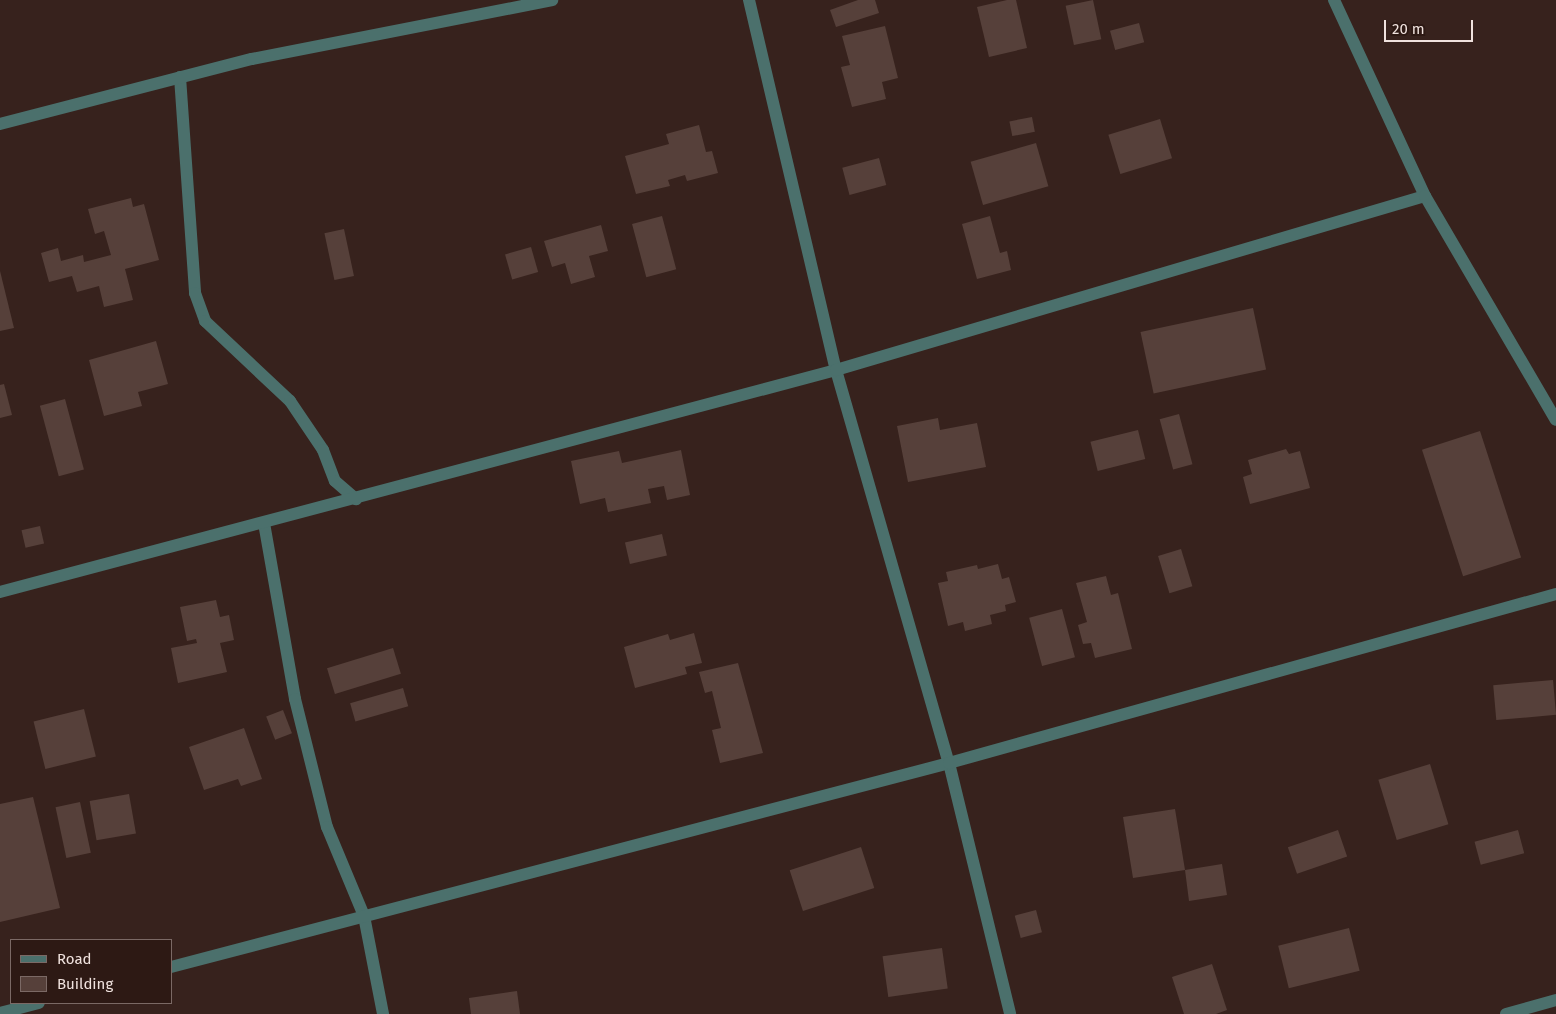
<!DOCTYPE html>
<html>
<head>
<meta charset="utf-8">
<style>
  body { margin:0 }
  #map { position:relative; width:1556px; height:1014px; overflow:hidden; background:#37221d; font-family:"Fira Sans",sans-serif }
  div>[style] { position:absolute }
  .building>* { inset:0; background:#56403a; transform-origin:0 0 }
  .minor>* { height:12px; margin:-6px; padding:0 6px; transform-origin:6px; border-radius:6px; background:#4b706c }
  .tertiary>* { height:12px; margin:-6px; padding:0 6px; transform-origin:6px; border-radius:6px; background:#4b706c }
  span { translate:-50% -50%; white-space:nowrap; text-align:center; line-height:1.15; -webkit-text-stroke:4px #2d1914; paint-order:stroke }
  .legend { position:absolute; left:10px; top:939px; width:162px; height:65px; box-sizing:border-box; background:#2d1914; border:1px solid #7b6965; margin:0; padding:6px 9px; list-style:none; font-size:15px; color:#f0e2de }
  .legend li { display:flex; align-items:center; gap:10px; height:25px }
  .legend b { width:25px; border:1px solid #7b6965 }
  .scale { position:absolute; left:1384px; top:20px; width:89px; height:22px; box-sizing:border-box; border:2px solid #f0e2de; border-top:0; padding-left:6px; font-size:15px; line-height:18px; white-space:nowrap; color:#f0e2de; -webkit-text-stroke:4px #2d1914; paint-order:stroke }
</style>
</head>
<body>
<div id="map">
  <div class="building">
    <i style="clip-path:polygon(858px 0,875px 0,879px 13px,836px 27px,830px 10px)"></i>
    <i style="clip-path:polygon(1007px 0,1016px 0,1027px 48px,989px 57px,977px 7px)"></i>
    <i style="left:1093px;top:0;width:40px;height:28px;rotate:78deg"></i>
    <i style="left:1139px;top:23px;width:20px;height:30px;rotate:75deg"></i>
    <i style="clip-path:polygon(885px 26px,898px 78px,882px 82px,886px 99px,852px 107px,841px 67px,850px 65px,842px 36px)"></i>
    <i style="left:1032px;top:117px;width:15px;height:23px;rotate:79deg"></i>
    <i style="left:1160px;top:119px;width:41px;height:54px;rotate:73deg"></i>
    <i style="clip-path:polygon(699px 125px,706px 152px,712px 151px,718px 173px,687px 181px,685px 175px,668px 180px,670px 186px,636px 194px,625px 156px,669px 144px,666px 134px)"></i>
    <i style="left:1036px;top:143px;width:45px;height:68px;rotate:74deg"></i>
    <i style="left:879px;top:158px;width:28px;height:38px;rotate:75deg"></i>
    <i style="clip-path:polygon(131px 198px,133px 207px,144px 204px,159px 260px,125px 269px,133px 300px,104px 307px,99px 286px,77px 292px,72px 276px,49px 282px,41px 253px,58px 248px,61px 261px,83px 255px,84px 262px,111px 255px,104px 231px,95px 234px,88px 209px)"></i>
    <i style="left:662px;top:216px;width:55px;height:31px;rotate:75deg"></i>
    <i style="clip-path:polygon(990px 216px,1000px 253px,1007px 251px,1011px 270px,977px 279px,962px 224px)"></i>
    <i style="clip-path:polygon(601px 225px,608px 251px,589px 256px,595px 277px,571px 284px,565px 263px,552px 267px,544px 241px)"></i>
    <i style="left:344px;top:229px;width:48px;height:20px;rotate:78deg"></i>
    <i style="left:531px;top:247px;width:26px;height:27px;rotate:74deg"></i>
    <i style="clip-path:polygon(0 271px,14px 328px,0 331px)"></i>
    <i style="left:1253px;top:308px;width:63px;height:115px;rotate:78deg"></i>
    <i style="clip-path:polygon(156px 341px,168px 384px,138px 392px,142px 406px,104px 416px,89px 360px)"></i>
    <i style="clip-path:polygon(4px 384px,12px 415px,0 418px,0 385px)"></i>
    <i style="left:65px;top:399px;width:73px;height:26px;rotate:75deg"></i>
    <i style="left:1179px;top:414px;width:52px;height:20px;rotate:75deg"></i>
    <i style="clip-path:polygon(938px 418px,940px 430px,977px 423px,986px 467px,908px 482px,897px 426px)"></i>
    <i style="left:1138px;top:430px;width:30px;height:49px;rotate:76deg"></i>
    <i style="left:1480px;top:431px;width:133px;height:61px;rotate:72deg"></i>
    <i style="clip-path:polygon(1286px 449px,1289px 454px,1300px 451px,1310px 488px,1250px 504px,1243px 477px,1252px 474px,1248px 460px)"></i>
    <i style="clip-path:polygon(681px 450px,690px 495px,667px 500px,664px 486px,648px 489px,651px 503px,608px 512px,605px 498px,580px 504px,571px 461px,619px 451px,622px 463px)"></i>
    <i style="left:40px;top:526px;width:18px;height:19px;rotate:77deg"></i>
    <i style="left:662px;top:534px;width:22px;height:38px;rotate:77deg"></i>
    <i style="left:1181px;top:549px;width:39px;height:24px;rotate:73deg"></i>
    <i style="clip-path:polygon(998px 564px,1002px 579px,1009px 577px,1016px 602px,1005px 605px,1006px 611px,990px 615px,992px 624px,965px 631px,963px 622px,948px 626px,938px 583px,948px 581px,946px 572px,977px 565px,978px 569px)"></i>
    <i style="clip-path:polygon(1106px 576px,1111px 595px,1118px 593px,1132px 649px,1095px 658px,1091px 643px,1083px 644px,1078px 625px,1087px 622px,1076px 583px)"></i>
    <i style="clip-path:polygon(216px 600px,220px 617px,229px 615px,234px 640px,220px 643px,227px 672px,178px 683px,171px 648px,197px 643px,196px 639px,187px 641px,180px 607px)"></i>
    <i style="left:1062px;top:609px;width:50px;height:34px;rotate:75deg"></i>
    <i style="clip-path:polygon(694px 633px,702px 663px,685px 667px,687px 674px,635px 688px,624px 647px,668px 634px,670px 640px)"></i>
    <i style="left:393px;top:648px;width:27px;height:69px;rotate:73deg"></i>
    <i style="clip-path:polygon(738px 663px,763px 753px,720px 763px,712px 730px,721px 728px,712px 691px,705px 693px,699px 672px)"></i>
    <i style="left:1553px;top:680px;width:35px;height:60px;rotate:85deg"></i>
    <i style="left:403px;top:688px;width:19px;height:55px;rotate:74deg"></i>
    <i style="left:84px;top:709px;width:49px;height:52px;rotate:76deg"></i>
    <i style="left:283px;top:710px;width:25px;height:18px;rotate:69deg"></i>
    <i style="clip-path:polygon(244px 728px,262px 779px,241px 786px,238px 779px,204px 790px,189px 747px)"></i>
    <i style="left:1430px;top:764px;width:63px;height:54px;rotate:73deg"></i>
    <i style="left:129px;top:794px;width:40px;height:40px;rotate:80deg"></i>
    <i style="clip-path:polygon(33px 797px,60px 908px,0 922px,0 804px)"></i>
    <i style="left:80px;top:802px;width:52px;height:25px;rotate:78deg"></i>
    <i style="clip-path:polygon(1175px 809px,1185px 870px,1222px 864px,1227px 895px,1189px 901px,1185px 870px,1133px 878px,1123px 817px)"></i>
    <i style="left:1338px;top:830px;width:28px;height:53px;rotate:71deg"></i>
    <i style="left:1518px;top:830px;width:24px;height:45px;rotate:75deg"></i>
    <i style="left:861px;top:847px;width:43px;height:75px;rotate:72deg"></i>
    <i style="left:1036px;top:910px;width:23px;height:22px;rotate:75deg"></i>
    <i style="left:1349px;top:928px;width:44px;height:73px;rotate:76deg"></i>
    <i style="left:942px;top:948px;width:41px;height:60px;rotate:82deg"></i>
    <i style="clip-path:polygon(1212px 964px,1227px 1010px,1216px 1014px,1184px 1014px,1172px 977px)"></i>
    <i style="clip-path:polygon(517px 991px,520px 1014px,471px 1014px,469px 998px)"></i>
  </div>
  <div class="minor">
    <i style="left:749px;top:0;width:380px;rotate:76.8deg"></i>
    <i style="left:836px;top:370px;width:409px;rotate:74deg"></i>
    <i style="left:949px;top:763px;width:258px;rotate:76.3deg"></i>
    <i style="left:180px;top:77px;width:217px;rotate:86deg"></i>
    <i style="left:195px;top:293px;width:30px;rotate:70deg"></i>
    <i style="left:205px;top:321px;width:117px;rotate:43.3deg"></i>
    <i style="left:290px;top:401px;width:59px;rotate:56deg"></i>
    <i style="left:323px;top:450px;width:33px;rotate:69deg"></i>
    <i style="left:335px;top:481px;width:28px;rotate:41deg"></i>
    <i style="left:264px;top:523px;width:179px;rotate:80deg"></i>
    <i style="left:295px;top:699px;width:132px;rotate:76deg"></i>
    <i style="left:327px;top:827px;width:96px;rotate:67.4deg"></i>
    <i style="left:364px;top:916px;width:100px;rotate:79deg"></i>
    <i style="left:0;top:592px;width:865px;rotate:-14.87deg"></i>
    <i style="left:836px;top:370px;width:614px;rotate:-16.46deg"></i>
    <i style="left:171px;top:967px;width:804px;rotate:-14.69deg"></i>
    <i style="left:949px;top:763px;width:630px;rotate:-15.56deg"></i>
    <i style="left:0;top:1013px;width:40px;rotate:-14.4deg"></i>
    <i style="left:1506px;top:1014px;width:52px;rotate:-15.6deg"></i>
  </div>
  <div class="tertiary">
    <i style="left:1334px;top:0;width:216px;rotate:65.1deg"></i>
    <i style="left:1425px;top:196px;width:259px;rotate:59.7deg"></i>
    <i style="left:0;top:124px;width:260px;rotate:-14.5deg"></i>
    <i style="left:252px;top:59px;width:306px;rotate:-11.1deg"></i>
  </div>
  <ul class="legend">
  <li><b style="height:6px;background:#4b706c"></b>Road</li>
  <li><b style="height:14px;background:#56403a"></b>Building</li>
  </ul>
  <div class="scale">20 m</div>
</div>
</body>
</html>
